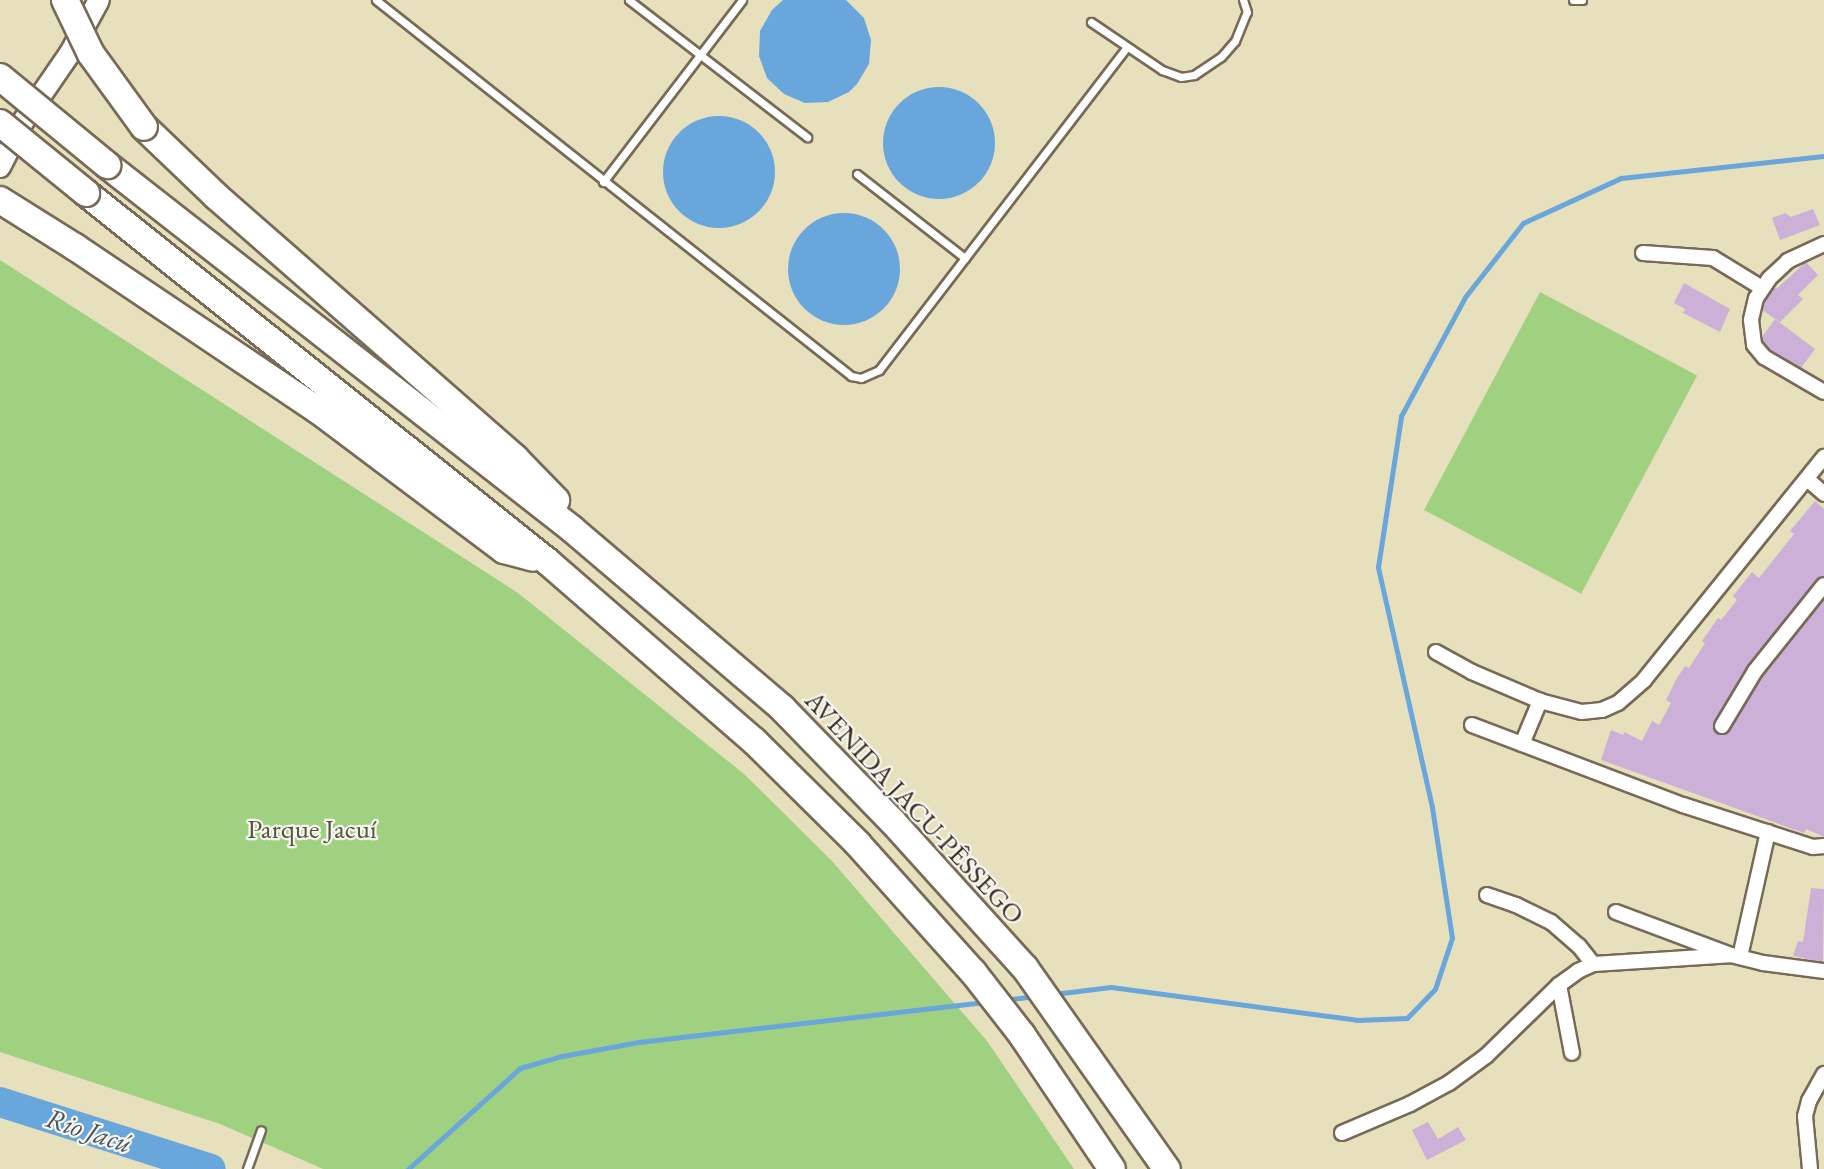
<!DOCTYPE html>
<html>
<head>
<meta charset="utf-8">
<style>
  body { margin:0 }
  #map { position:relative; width:1824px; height:1169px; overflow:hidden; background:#e7e0bd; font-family:"EB Garamond",serif }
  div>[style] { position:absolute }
  .green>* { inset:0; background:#a0d180; transform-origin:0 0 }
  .water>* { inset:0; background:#69a6db }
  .round { border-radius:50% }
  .stream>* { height:5px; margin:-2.5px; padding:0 2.5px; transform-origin:2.5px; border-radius:2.5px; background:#69a6db }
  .river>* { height:30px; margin:-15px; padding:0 15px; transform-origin:15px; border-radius:15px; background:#69a6db }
  .building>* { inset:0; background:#ccb0d8 }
  .roads { filter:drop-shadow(2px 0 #776a56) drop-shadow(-2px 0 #776a56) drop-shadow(0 2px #776a56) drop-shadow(0 -2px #776a56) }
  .lane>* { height:7px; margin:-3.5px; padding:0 3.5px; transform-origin:3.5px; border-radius:3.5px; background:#fff }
  .street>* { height:14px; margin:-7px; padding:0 7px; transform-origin:7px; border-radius:7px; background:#fff }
  .secondary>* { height:20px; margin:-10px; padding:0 10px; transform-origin:10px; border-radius:10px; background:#fff }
  .highway>* { height:26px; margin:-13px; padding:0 13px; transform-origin:13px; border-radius:13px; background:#fff }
  .bridges { filter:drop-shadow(2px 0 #776a56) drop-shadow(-2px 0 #776a56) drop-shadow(0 2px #776a56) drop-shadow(0 -2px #776a56) }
  .highway-bridge>* { height:26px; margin:-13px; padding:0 13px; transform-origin:13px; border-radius:13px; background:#fff }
  span { translate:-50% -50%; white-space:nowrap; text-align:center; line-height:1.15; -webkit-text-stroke:4.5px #f6f6f2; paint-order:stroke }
  .street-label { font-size:27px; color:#3b2a1e }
  .park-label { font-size:27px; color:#545436 }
  .water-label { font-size:28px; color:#4b5560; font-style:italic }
</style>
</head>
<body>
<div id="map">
  <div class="green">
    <i style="clip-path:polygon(0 260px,518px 593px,744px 774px,832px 861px,987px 1041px,1074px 1169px,323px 1169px,220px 1124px,0 1052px)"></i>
    <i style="left:1540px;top:292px;width:178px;height:247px;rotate:28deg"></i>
  </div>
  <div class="water">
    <i style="clip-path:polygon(783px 0,846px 0,864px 18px,871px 40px,869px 64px,857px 84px,849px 92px,828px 102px,805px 103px,784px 94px,767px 78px,759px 56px,760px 31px,772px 10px)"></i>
    <i class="round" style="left:883px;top:87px;width:112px;height:112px"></i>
    <i class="round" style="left:663px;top:116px;width:112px;height:112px"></i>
    <i class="round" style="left:788px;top:213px;width:112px;height:112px"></i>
  </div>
  <div class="stream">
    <i style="left:1054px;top:994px;width:57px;rotate:-7deg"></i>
    <i style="left:1111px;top:987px;width:248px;rotate:7.6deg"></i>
    <i style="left:1357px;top:1020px;width:50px;rotate:-2.3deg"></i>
    <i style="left:1407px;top:1018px;width:40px;rotate:-46deg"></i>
    <i style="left:1435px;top:989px;width:54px;rotate:-71.6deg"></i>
    <i style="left:1452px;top:938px;width:133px;rotate:-98.7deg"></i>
    <i style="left:1432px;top:807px;width:246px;rotate:-102.7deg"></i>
    <i style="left:1378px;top:567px;width:153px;rotate:-81.3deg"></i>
    <i style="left:1401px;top:416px;width:135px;rotate:-61.7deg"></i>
    <i style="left:1465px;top:297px;width:94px;rotate:-51.9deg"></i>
    <i style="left:1523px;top:223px;width:108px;rotate:-24.7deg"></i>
    <i style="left:1621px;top:178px;width:204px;rotate:-6.2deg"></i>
    <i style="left:1003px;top:1000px;width:33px;rotate:-7deg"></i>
    <i style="left:408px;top:1169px;width:151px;rotate:-42deg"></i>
    <i style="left:520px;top:1068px;width:44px;rotate:-15.9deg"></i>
    <i style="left:562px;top:1056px;width:78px;rotate:-10.3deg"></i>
    <i style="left:639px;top:1042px;width:348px;rotate:-6.6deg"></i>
  </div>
  <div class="river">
    <i style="left:0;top:1102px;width:221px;rotate:17.6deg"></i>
  </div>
  <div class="building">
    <i style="clip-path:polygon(1813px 209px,1820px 225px,1780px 240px,1772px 218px,1785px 213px,1791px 217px)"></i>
    <i style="clip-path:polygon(1806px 262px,1818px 275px,1798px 295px,1803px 299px,1780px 322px,1762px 310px,1764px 302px,1774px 287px,1776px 289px)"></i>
    <i style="clip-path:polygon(1684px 283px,1730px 309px,1720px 332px,1683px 313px,1685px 309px,1674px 303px)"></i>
    <i style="clip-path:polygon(1775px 319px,1815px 349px,1801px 368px,1768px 348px,1763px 341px,1762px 337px)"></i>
    <i style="clip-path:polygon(1815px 501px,1824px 509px,1824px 576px,1817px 579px,1748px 665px,1713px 726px,1718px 734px,1729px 731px,1762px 676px,1824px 599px,1824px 837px,1806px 829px,1804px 833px,1601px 760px,1611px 730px,1623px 735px,1624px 732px,1642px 741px,1652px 721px,1659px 725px,1671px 703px,1666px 700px,1677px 678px,1685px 666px,1689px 668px,1705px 643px,1702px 641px,1718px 618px,1721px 620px,1737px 600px,1733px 596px,1752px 572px,1759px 578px,1794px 534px,1790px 531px)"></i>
    <i style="clip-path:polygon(1811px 888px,1824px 889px,1823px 962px,1793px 956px,1798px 941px,1803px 942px)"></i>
    <i style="clip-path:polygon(1428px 1122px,1438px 1139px,1458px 1127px,1466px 1140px,1427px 1160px,1412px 1130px)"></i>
  </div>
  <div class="roads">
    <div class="lane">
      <i style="left:376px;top:0;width:606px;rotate:38.36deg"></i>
      <i style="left:851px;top:376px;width:10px;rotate:11deg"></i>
      <i style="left:861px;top:378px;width:20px;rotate:-24deg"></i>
      <i style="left:879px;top:370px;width:407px;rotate:-52.5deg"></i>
      <i style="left:629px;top:0;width:225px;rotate:37.6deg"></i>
      <i style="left:1573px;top:0;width:9px"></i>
      <i style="left:1091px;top:22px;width:86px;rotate:34.1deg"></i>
      <i style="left:1162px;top:70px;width:20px;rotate:20deg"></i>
      <i style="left:1181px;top:77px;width:13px;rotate:-9deg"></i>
      <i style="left:1194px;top:75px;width:32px;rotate:-34deg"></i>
      <i style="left:1221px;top:57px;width:21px;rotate:-49deg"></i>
      <i style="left:1235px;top:41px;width:31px;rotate:-68deg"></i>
      <i style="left:1247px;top:12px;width:13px;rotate:-108deg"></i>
      <i style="left:857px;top:174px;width:137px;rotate:37.9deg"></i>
      <i style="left:603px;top:182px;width:229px;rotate:-52.6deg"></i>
      <i style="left:247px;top:1169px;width:41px;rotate:-70.3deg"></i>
    </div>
    <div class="street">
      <i style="left:1824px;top:244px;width:40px;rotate:155deg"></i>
      <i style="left:1788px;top:261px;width:26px;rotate:137deg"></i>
      <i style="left:1769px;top:279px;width:23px;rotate:124deg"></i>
      <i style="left:1756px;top:298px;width:23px;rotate:103deg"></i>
      <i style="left:1751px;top:320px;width:25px;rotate:83deg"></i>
      <i style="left:1754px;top:345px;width:16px;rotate:50deg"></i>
      <i style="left:1764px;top:357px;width:69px;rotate:30.3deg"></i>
      <i style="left:1643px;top:253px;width:70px;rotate:4.1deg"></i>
      <i style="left:1713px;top:258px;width:57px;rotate:31.5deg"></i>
      <i style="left:1807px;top:479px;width:23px;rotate:41deg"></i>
      <i style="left:1436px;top:652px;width:41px;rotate:29.1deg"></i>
      <i style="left:1472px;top:672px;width:74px;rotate:23.1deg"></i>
      <i style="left:1540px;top:701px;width:43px;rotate:14.7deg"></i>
      <i style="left:1582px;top:712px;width:20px;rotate:-6deg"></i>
      <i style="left:1602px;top:710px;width:17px;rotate:-24deg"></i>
      <i style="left:1618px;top:703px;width:35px;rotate:-41deg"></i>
      <i style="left:1644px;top:680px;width:287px;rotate:-51.1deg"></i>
      <i style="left:1472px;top:725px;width:226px;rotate:20.8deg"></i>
      <i style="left:1683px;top:805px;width:137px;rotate:17.9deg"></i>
      <i style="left:1813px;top:847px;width:11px;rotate:-5deg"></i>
      <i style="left:1722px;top:726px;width:64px;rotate:-59deg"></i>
      <i style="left:1755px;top:671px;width:110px;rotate:-51.3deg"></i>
      <i style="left:1522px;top:744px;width:47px;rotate:-67.3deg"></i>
      <i style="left:1487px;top:895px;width:31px;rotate:19deg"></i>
      <i style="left:1516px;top:905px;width:39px;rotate:26deg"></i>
      <i style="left:1551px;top:922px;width:37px;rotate:41deg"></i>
      <i style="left:1579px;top:946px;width:23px;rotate:52deg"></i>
      <i style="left:1616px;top:912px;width:123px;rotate:20.5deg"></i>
      <i style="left:1731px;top:955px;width:33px;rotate:14deg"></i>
      <i style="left:1763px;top:963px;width:62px;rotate:7.5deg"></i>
      <i style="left:1740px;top:957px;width:128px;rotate:-77.4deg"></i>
      <i style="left:1559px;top:985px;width:69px;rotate:79.2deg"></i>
      <i style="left:1342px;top:1133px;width:74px;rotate:-23.1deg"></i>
      <i style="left:1410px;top:1104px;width:44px;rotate:-28.3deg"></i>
      <i style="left:1449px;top:1083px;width:46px;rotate:-36.1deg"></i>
      <i style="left:1486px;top:1056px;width:102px;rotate:-44.2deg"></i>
      <i style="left:1559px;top:985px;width:24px;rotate:-36deg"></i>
      <i style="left:1578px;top:971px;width:17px;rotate:-25deg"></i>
      <i style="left:1593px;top:964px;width:138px;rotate:-3.7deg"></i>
      <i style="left:1810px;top:1169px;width:53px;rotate:-95.4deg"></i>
      <i style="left:1805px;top:1116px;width:16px;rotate:-75deg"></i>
      <i style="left:1809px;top:1101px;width:31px;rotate:-61deg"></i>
    </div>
    <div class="secondary">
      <i style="left:0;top:167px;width:53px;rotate:-62.9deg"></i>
      <i style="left:24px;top:120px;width:81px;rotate:-55.5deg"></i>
      <i style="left:70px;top:53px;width:60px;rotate:-61.3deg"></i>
    </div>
    <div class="highway">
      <i style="left:144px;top:127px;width:100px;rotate:43.8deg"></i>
      <i style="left:216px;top:196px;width:398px;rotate:41.2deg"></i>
      <i style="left:515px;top:458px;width:59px;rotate:45.7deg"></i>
      <i style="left:107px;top:165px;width:591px;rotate:38.05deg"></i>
      <i style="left:572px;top:529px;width:276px;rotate:40.4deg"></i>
      <i style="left:782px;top:708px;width:158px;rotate:45.8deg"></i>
      <i style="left:892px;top:821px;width:198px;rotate:47.9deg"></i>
      <i style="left:1025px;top:968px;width:246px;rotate:54.8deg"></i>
      <i style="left:86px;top:193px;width:591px;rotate:38.61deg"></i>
      <i style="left:548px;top:562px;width:273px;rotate:41deg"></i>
      <i style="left:754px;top:741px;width:146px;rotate:44.7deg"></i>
      <i style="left:858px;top:844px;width:172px;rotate:48.1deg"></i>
      <i style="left:973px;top:972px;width:80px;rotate:52.1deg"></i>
      <i style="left:1022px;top:1035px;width:161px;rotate:56.1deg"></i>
      <i style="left:0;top:200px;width:89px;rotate:32.1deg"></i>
      <i style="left:75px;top:247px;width:293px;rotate:33.9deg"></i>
      <i style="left:318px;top:410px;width:233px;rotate:37deg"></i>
      <i style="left:504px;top:550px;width:30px;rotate:15deg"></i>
    </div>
  </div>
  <div class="bridges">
    <div class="highway-bridge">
      <i style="left:65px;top:0;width:60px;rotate:64.3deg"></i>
      <i style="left:91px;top:54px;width:90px;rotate:54deg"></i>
      <i style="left:0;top:77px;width:139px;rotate:39.4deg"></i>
      <i style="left:0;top:123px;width:111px;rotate:39.1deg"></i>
    </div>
  </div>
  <div class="street-label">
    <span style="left:915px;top:807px;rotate:47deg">AVENIDA JACU-PÊSSEGO</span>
  </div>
  <div class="park-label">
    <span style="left:312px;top:829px">Parque Jacuí</span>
  </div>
  <div class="water-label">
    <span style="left:89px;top:1130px;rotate:18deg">Rio Jacú</span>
  </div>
</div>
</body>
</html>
